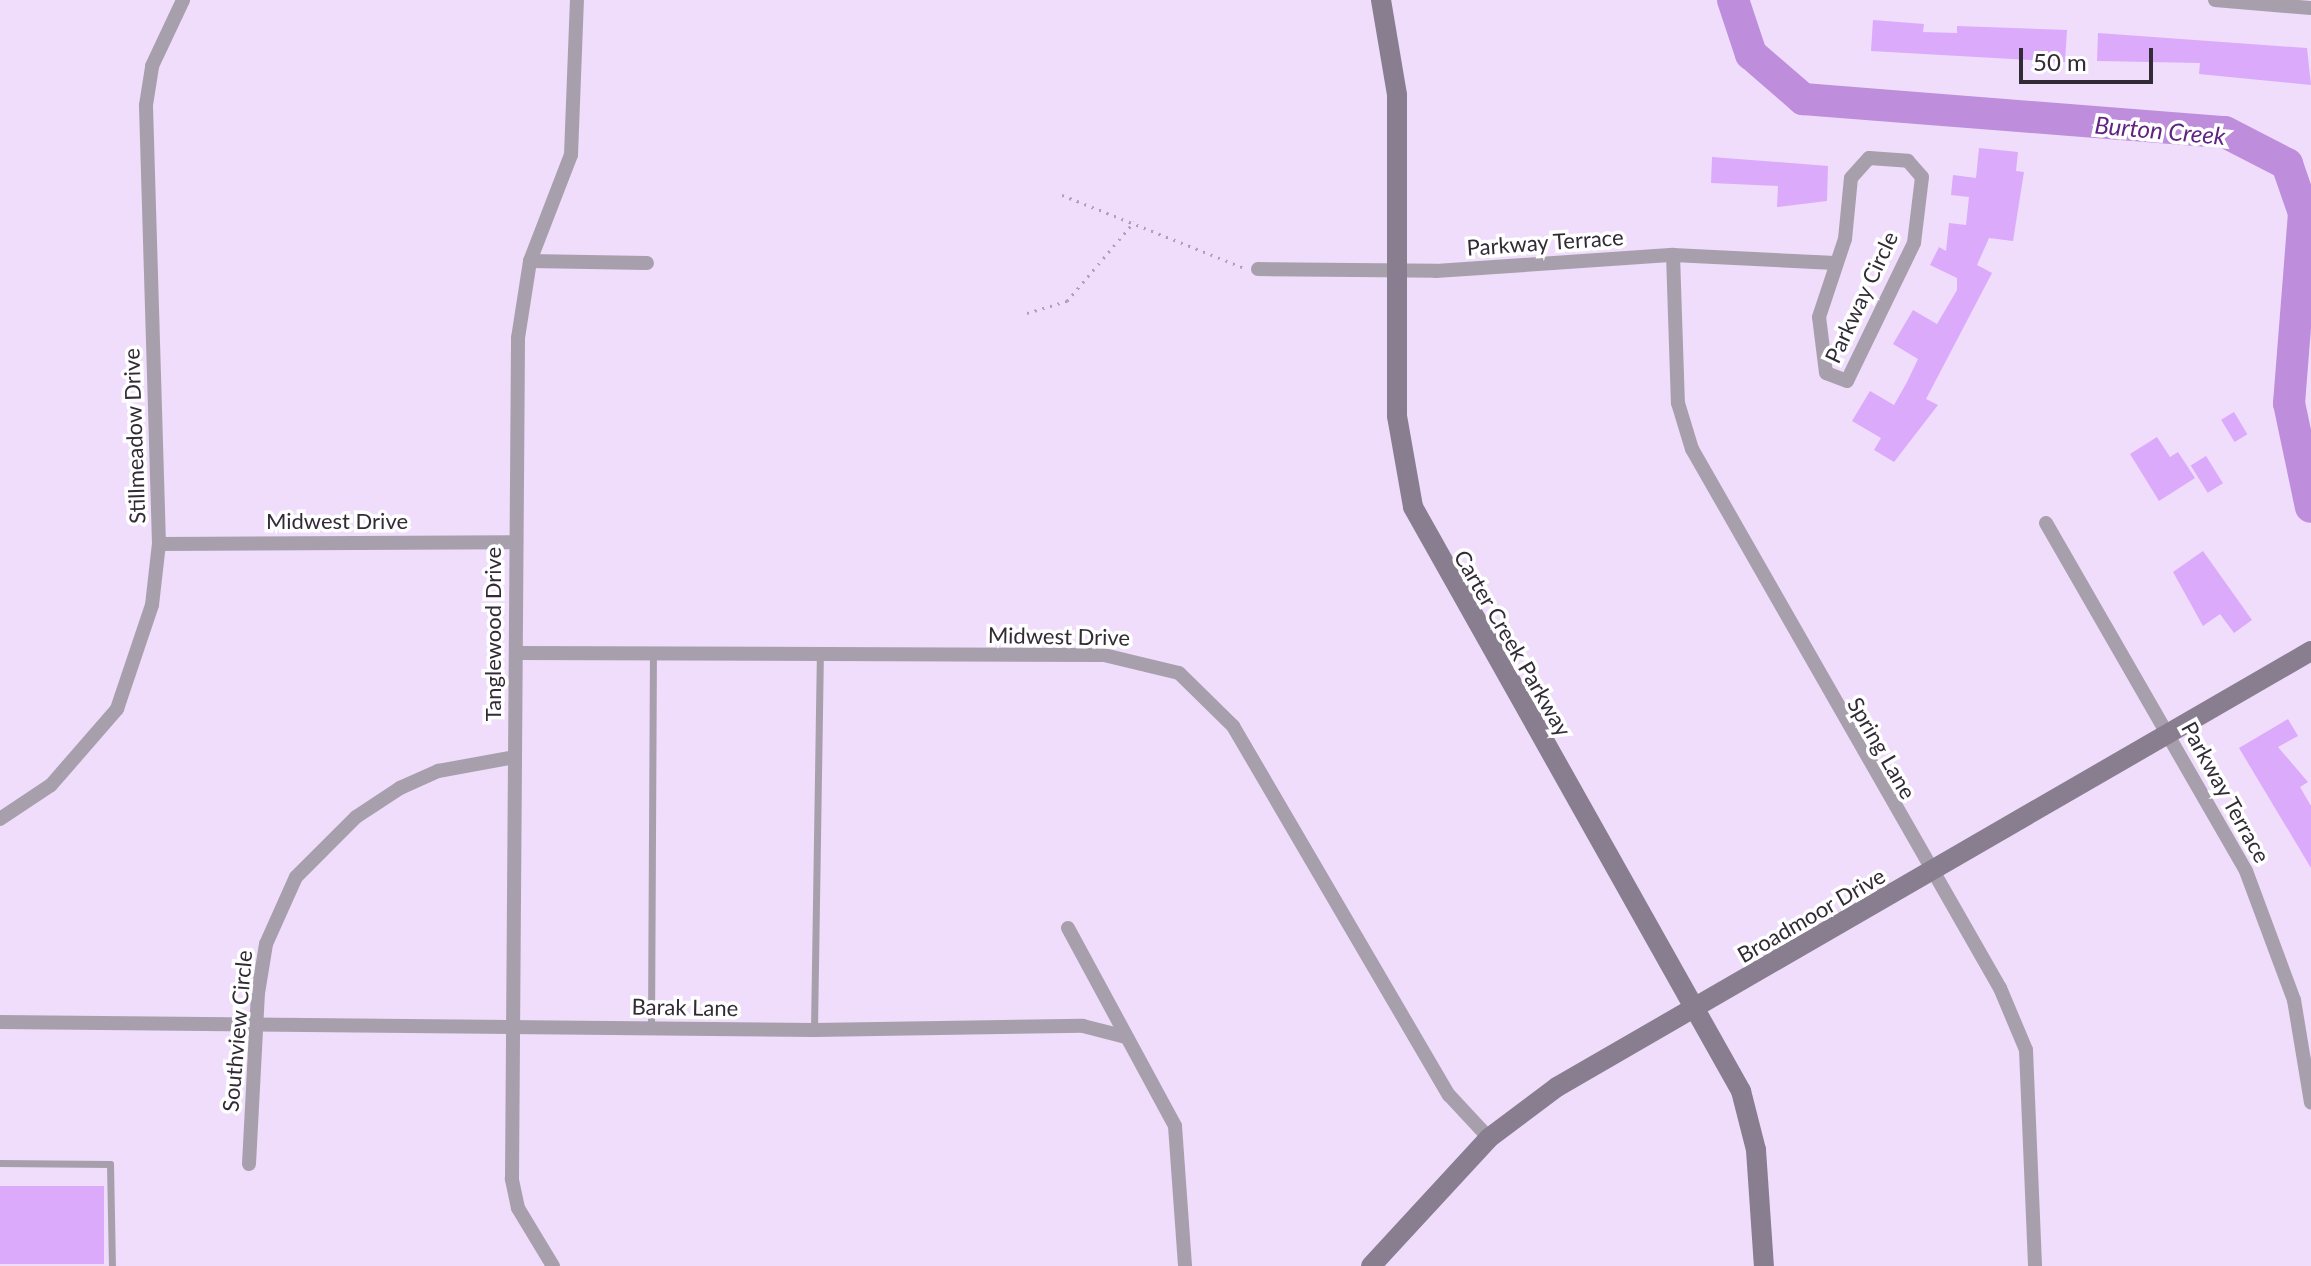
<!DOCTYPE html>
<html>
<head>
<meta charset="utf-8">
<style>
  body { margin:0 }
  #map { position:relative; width:2311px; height:1266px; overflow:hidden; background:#efddfb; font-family:Lato,sans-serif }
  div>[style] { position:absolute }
  .river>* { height:32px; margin:-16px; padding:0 16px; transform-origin:16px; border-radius:16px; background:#be8ddc }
  .building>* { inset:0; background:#dcaafb; transform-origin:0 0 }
  .path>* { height:3px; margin-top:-1.5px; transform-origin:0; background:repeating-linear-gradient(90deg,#aea0b8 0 2px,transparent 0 8px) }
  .lane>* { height:7px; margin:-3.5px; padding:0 3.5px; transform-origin:3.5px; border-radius:3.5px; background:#a7a0ac }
  .street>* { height:14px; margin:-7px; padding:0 7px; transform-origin:7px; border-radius:7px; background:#a7a0ac }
  .secondary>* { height:20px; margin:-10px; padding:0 10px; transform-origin:10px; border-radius:10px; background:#897e90 }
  span { translate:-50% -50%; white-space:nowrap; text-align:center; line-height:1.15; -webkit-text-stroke:7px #fff; paint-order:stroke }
  .street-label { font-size:22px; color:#322b36 }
  .water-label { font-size:24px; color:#612381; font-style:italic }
  .scale { position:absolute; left:2019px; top:48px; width:134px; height:36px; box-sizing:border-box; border:4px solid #322b36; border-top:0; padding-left:10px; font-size:24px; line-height:28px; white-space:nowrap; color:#322b36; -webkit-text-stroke:6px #fff; paint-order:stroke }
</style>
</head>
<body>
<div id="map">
  <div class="river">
    <i style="left:1733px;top:0;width:57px;rotate:71.6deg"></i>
    <i style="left:1751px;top:54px;width:69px;rotate:40.9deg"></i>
    <i style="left:1803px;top:99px;width:423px;rotate:4.5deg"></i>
    <i style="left:2225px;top:132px;width:70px;rotate:27.3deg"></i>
    <i style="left:2287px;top:164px;width:52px;rotate:70.9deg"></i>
    <i style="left:2304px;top:213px;width:191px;rotate:94.5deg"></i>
    <i style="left:2289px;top:403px;width:106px;rotate:78.1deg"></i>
  </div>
  <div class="building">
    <i style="clip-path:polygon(1873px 20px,1924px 24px,1923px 32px,1957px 33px,1957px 26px,2067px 30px,2065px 62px,1871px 51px)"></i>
    <i style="clip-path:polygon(2098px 33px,2307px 48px,2311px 85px,2199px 74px,2200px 63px,2097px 61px)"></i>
    <i style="clip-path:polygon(1979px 148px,2018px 152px,2016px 171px,2024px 172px,2013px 241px,1989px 238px,1977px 265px,1992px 273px,1926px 399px,1938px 405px,1894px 462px,1874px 450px,1881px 438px,1852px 421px,1870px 391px,1894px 405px,1907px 382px,1918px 359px,1893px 344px,1913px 310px,1937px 324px,1957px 290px,1957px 278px,1930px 265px,1939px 247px,1946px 251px,1949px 223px,1966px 225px,1969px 197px,1951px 195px,1953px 175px,1976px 178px)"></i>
    <i style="clip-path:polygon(1712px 157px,1828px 166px,1827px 201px,1777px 207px,1778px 186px,1711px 183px)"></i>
    <i style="left:2234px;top:412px;width:26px;height:15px;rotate:59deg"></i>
    <i style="clip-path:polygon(2157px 437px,2170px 457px,2178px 452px,2195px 478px,2159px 501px,2130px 454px)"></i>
    <i style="left:2206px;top:456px;width:32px;height:18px;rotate:58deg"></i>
    <i style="clip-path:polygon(2203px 551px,2252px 620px,2234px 633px,2220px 614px,2203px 626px,2173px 572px)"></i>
    <i style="clip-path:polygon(2288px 719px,2298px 736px,2278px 747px,2308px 782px,2300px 787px,2311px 806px,2311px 868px,2239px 748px)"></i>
    <i style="left:0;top:1186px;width:104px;height:78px"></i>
  </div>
  <div class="path">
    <i style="left:1062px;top:195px;width:194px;rotate:21.8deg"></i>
    <i style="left:1027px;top:313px;width:42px;rotate:-16.7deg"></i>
    <i style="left:1067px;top:301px;width:104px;rotate:-49.7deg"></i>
  </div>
  <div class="lane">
    <i style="left:651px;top:1028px;width:371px;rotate:-89.7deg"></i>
    <i style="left:814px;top:1030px;width:372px;rotate:-89.1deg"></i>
    <i style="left:0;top:1163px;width:110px;rotate:0.5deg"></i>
    <i style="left:110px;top:1164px;width:102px;rotate:88.9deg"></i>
  </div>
  <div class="street">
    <i style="left:2215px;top:0;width:96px;rotate:4.8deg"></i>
    <i style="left:1869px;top:158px;width:39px;rotate:4deg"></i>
    <i style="left:1908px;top:161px;width:21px;rotate:49deg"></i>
    <i style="left:1922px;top:177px;width:66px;rotate:96.9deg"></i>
    <i style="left:1914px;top:243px;width:153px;rotate:115.9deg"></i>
    <i style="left:1847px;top:381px;width:22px;rotate:-159deg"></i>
    <i style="left:1826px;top:373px;width:56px;rotate:-97.1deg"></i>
    <i style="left:1819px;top:317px;width:82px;rotate:-71.6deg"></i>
    <i style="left:1845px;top:239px;width:61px;rotate:-84.4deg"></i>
    <i style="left:1851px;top:178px;width:27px;rotate:-48deg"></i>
    <i style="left:1673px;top:255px;width:148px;rotate:88.1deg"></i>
    <i style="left:1678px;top:403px;width:48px;rotate:73.1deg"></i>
    <i style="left:1692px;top:449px;width:621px;rotate:60.26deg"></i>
    <i style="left:2000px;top:988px;width:67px;rotate:67.2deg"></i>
    <i style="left:2026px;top:1050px;width:216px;rotate:87.6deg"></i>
    <i style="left:530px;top:261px;width:117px;rotate:1deg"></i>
    <i style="left:1258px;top:269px;width:178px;rotate:0.6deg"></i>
    <i style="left:1436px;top:271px;width:238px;rotate:-3.9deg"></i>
    <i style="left:1673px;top:255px;width:162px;rotate:2.8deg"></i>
    <i style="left:2046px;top:523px;width:401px;rotate:60.1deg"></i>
    <i style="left:2246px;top:871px;width:138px;rotate:69.6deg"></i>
    <i style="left:2294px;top:1000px;width:104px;rotate:80.6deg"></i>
    <i style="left:159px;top:544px;width:356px;rotate:-0.3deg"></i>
    <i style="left:516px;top:653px;width:588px;rotate:0.19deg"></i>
    <i style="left:1104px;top:655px;width:77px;rotate:13.5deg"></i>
    <i style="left:1179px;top:673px;width:76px;rotate:44.5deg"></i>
    <i style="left:1233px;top:726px;width:428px;rotate:59.7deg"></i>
    <i style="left:1449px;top:1095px;width:59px;rotate:47.1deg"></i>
    <i style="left:0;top:819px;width:61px;rotate:-33.7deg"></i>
    <i style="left:51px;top:785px;width:101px;rotate:-49deg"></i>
    <i style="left:117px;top:709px;width:110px;rotate:-71.4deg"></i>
    <i style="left:152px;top:605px;width:61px;rotate:-83.5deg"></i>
    <i style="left:159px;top:544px;width:439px;rotate:-91.7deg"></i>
    <i style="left:146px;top:105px;width:39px;rotate:-81deg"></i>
    <i style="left:152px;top:66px;width:73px;rotate:-64.8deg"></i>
    <i style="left:1068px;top:928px;width:225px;rotate:61.6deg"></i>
    <i style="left:1175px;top:1126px;width:140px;rotate:85.9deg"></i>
    <i style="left:0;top:1022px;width:814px;rotate:0.56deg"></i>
    <i style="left:814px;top:1030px;width:269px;rotate:-0.9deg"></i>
    <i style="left:1083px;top:1026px;width:44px;rotate:14.3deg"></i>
    <i style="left:249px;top:1164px;width:171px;rotate:-87deg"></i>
    <i style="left:258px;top:993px;width:50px;rotate:-80.7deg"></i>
    <i style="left:266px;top:944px;width:73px;rotate:-65.9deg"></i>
    <i style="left:296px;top:877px;width:85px;rotate:-45deg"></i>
    <i style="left:356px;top:817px;width:53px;rotate:-33.4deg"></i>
    <i style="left:400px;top:788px;width:42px;rotate:-24.1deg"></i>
    <i style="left:438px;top:771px;width:77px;rotate:-10.4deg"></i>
    <i style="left:553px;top:1266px;width:68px;rotate:-121.1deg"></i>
    <i style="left:518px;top:1208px;width:30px;rotate:-102deg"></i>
    <i style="left:512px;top:1179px;width:841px;rotate:-89.59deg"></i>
    <i style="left:518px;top:338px;width:78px;rotate:-81.1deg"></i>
    <i style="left:530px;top:261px;width:114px;rotate:-68.9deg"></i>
    <i style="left:571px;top:155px;width:155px;rotate:-87.8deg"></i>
  </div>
  <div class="secondary">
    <i style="left:1381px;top:0;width:96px;rotate:80.4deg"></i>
    <i style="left:1397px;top:95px;width:321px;rotate:90deg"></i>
    <i style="left:1397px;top:416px;width:92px;rotate:80deg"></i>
    <i style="left:1413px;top:507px;width:670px;rotate:60.68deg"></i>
    <i style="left:1741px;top:1091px;width:61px;rotate:75.7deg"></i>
    <i style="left:1756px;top:1150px;width:116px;rotate:86.1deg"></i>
    <i style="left:1371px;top:1266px;width:174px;rotate:-47.3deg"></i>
    <i style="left:1489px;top:1138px;width:85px;rotate:-36.9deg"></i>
    <i style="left:1557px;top:1087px;width:871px;rotate:-30.04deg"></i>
  </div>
  <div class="street-label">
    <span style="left:1545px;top:242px;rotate:-4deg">Parkway Terrace</span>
    <span style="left:1861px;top:297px;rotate:-65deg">Parkway Circle</span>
    <span style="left:134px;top:436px;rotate:-92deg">Stillmeadow Drive</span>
    <span style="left:337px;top:521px">Midwest Drive</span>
    <span style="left:493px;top:634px;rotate:-90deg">Tanglewood Drive</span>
    <span style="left:1059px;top:636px;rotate:1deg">Midwest Drive</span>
    <span style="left:1513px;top:643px;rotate:60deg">Carter Creek Parkway</span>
    <span style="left:1882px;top:748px;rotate:60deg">Spring Lane</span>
    <span style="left:2226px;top:792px;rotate:61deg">Parkway Terrace</span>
    <span style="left:1811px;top:915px;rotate:-30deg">Broadmoor Drive</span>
    <span style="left:685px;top:1007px;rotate:1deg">Barak Lane</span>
    <span style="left:237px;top:1031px;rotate:-85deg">Southview Circle</span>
  </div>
  <div class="water-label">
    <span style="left:2160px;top:130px;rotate:5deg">Burton Creek</span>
  </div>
  <div class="scale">50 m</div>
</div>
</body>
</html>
